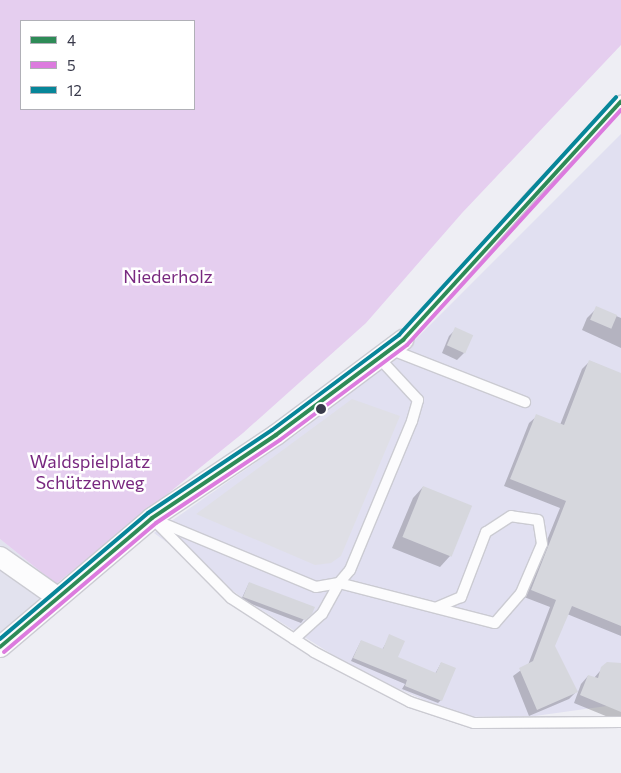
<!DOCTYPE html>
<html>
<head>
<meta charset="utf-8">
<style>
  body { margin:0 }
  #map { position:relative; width:621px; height:773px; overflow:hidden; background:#eeeef4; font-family:Commissioner,sans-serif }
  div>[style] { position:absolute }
  .residential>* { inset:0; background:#e2e2ee }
  .education>* { inset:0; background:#e1e0f1 }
  .green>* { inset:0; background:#e5ceef }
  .parking>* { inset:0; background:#dfdfe6 }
  .shadow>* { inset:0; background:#0003 }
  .building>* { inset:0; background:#d6d7dd; transform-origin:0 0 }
  .roads { filter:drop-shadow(1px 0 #cbcbd2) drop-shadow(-1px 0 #cbcbd2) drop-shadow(0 1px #cbcbd2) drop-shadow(0 -1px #cbcbd2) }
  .lane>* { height:10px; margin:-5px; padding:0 5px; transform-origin:5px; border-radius:5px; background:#fcfcfd }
  .street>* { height:20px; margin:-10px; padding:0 10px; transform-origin:10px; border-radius:10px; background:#fcfcfd }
  .bus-1>* { height:4px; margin:-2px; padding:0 2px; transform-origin:2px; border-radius:2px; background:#2e8b57 }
  .bus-2>* { height:4px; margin:-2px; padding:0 2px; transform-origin:2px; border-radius:2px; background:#dc7bde }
  .bus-3>* { height:4px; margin:-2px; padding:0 2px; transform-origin:2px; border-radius:2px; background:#078699 }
  .dots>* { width:14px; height:14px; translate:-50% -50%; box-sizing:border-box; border:2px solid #fff; border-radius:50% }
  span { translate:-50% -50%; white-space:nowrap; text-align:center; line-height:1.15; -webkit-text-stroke:5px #fff; paint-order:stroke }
  .park-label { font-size:18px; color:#792980 }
  .legend { position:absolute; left:20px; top:20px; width:175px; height:90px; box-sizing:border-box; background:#fff; border:1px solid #b0b0b7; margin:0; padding:6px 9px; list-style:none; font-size:15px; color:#393a4b }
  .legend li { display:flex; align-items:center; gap:10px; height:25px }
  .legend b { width:25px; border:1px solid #b0b0b7 }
</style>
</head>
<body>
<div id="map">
  <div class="residential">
    <i style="clip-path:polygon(0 539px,56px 584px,0 633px)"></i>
  </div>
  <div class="education">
    <i style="clip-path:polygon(621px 134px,621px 704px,535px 716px,463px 717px,360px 672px,244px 599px,154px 533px,301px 431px,412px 343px)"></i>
  </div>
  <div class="green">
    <i style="clip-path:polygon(evenodd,0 0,621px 0,621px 45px,462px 213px,366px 323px,243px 433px,56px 584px,0 539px,0 0,21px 21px,194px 21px,194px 109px,21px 109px,21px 21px)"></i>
  </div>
  <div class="parking">
    <i style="clip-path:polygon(352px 399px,400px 416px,341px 556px,331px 563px,315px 565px,196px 514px)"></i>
  </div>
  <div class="shadow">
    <i style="clip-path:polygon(597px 308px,621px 318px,621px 348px,582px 330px,587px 318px)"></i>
    <i style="clip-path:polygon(456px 329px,464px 353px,457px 360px,442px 353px,449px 336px)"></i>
    <i style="clip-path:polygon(590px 361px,621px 374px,621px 636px,567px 614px,554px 646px,576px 692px,569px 699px,529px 716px,513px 676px,528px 665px,550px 607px,524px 597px,560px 508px,504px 486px,529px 423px,537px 416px,560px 425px,582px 369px)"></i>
    <i style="clip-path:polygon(423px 487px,450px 556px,440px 567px,392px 548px,413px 498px)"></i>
    <i style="clip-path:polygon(249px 583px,304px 619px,301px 623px,241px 600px)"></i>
    <i style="clip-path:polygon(390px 636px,396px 658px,435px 674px,441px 663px,441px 700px,438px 703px,402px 689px,405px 684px,351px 661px,361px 641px,382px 650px)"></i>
    <i style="clip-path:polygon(607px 663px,621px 663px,621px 718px,613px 719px,574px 703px,581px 684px,588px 676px,594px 678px)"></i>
  </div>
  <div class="building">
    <i style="left:596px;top:306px;width:23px;height:15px;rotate:23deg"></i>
    <i style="left:455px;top:327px;width:20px;height:20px;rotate:24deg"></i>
    <i style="clip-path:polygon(589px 360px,621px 373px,621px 626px,572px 606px,555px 646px,578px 692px,537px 710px,519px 668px,533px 661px,556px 600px,531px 590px,566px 501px,510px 479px,536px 414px,564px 425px)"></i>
    <i style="left:423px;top:486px;width:53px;height:55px;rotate:22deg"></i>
    <i style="clip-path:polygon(249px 582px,315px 607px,312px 614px,305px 620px,243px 597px)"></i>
    <i style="clip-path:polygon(389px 634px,405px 641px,398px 657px,436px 673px,441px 662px,456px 668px,442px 701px,405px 686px,407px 680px,353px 658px,361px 640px,383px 649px)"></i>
    <i style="clip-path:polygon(607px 662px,621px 663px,621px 712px,580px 695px,588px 675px,598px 678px,601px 667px)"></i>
  </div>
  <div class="roads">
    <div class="lane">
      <i style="left:403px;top:340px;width:197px;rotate:-48.3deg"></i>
      <i style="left:534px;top:193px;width:127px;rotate:-46.6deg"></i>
      <i style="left:392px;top:350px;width:143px;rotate:21.4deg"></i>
      <i style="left:152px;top:518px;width:112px;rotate:45.4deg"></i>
      <i style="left:231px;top:598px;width:99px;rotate:33deg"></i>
      <i style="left:314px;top:652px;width:108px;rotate:27.5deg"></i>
      <i style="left:410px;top:702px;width:67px;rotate:18.2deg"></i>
      <i style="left:474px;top:723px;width:147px;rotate:-0.4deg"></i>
      <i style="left:155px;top:520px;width:174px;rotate:22.6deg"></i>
      <i style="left:316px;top:587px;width:23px;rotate:-10deg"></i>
      <i style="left:339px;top:583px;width:17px;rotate:-50deg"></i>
      <i style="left:350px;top:570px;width:161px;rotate:-67.4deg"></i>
      <i style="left:412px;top:421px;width:22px;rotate:-74deg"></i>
      <i style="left:418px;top:400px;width:54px;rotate:-132.8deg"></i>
      <i style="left:294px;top:639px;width:38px;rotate:-42deg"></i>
      <i style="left:322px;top:614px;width:35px;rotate:-61deg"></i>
      <i style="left:339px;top:583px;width:161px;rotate:14.4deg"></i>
      <i style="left:495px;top:623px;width:40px;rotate:-49deg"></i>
      <i style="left:521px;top:593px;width:53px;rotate:-66.8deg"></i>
      <i style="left:542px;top:544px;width:24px;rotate:-99deg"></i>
      <i style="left:538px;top:520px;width:27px;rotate:-172deg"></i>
      <i style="left:511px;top:516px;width:30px;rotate:147deg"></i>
      <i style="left:486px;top:532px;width:70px;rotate:111deg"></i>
      <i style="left:461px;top:597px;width:25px;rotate:157deg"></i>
    </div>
    <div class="street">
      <i style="left:0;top:557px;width:70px;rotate:35.1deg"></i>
      <i style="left:0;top:647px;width:199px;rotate:-40.3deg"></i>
      <i style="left:152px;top:518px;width:149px;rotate:-33.8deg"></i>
      <i style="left:276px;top:435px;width:159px;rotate:-36.8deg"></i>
    </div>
  </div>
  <div class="bus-1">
    <i style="left:0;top:647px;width:199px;rotate:-40.3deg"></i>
    <i style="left:152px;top:518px;width:149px;rotate:-33.8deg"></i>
    <i style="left:276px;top:435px;width:159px;rotate:-36.8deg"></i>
    <i style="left:403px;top:340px;width:323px;rotate:-47.6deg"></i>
  </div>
  <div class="bus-2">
    <i style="left:4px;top:652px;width:199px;rotate:-40.3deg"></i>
    <i style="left:156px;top:523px;width:149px;rotate:-33.8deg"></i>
    <i style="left:280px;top:440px;width:159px;rotate:-36.8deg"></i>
    <i style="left:407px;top:345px;width:318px;rotate:-47.7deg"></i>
  </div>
  <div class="bus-3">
    <i style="left:0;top:639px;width:194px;rotate:-40.4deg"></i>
    <i style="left:148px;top:513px;width:149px;rotate:-33.8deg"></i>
    <i style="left:272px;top:430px;width:159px;rotate:-36.8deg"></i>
    <i style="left:399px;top:335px;width:322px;rotate:-47.6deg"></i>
  </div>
  <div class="dots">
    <i style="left:321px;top:409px;background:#393a4b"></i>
  </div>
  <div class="park-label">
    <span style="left:168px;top:276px">Niederholz</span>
    <span style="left:90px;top:472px">Waldspielplatz<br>Schützenweg</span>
  </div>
  <ul class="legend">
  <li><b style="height:6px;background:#2e8b57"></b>4</li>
  <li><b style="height:6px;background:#dc7bde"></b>5</li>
  <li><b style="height:6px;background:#078699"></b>12</li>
  </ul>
</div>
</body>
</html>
